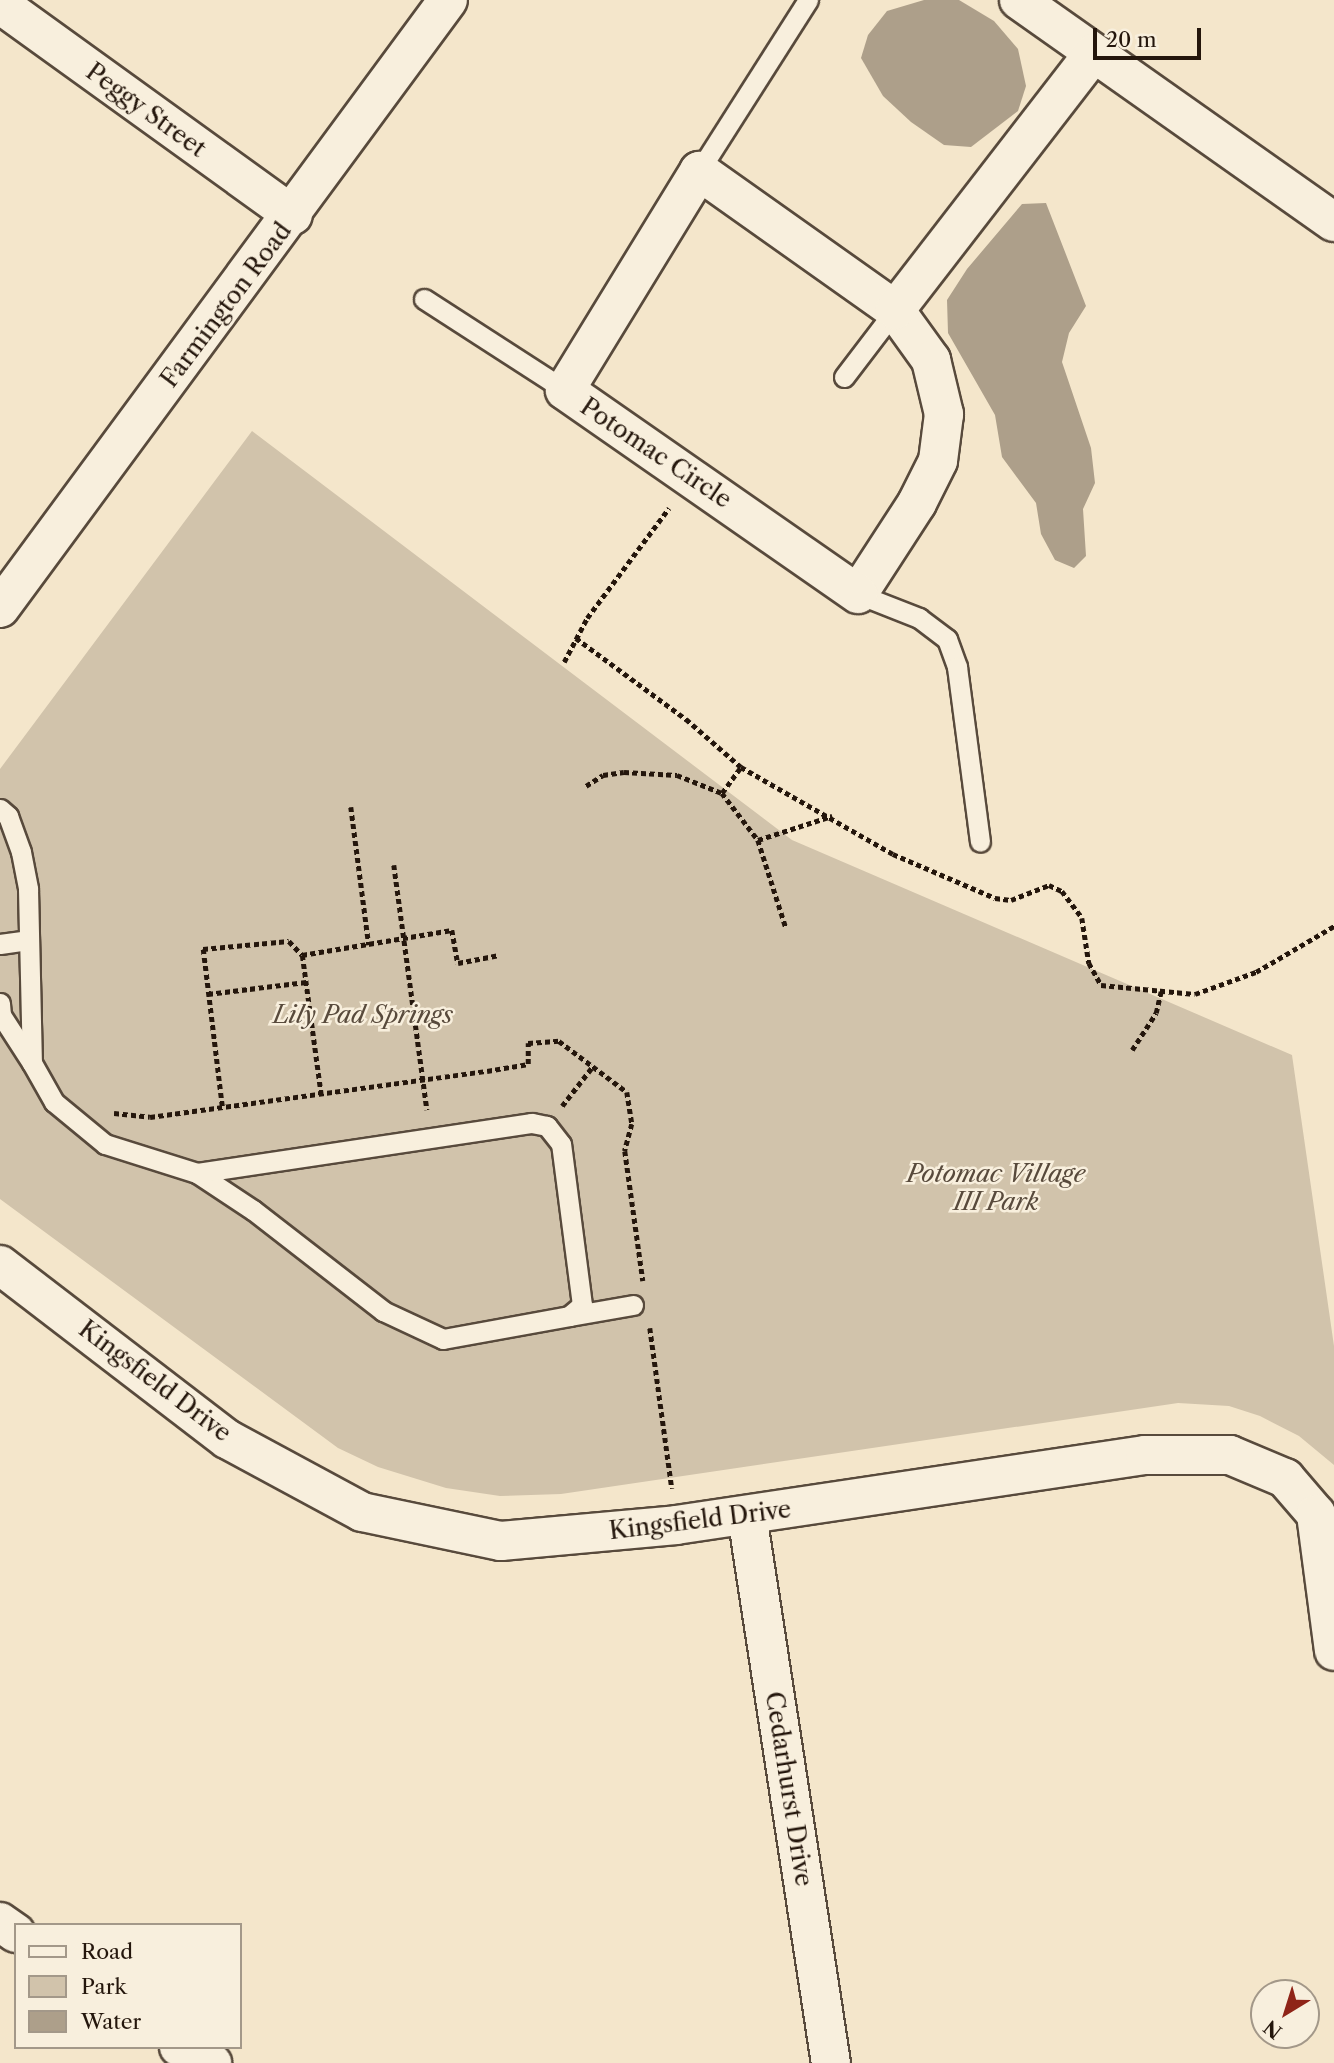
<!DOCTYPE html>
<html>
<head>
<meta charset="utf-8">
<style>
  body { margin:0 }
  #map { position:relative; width:1334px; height:2063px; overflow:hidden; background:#f4e6cb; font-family:"Libre Caslon Text",serif }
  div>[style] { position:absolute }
  .green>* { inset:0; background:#d1c3ab }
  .water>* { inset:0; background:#ad9f8a }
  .path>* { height:4.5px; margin-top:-2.25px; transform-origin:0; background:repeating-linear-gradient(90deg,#24160c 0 5px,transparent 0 8.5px) }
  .roads { filter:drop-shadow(2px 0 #584a3c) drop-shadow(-2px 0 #584a3c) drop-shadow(0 2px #584a3c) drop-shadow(0 -2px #584a3c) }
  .service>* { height:19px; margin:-9.5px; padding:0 9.5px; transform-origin:9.5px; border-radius:9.5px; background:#f8efdd }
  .minor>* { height:38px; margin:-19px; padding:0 19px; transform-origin:19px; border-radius:19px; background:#f8efdd }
  .tertiary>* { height:38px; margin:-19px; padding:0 19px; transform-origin:19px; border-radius:19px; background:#f8efdd }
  span { translate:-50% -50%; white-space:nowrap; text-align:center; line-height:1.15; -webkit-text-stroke:5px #f8efdd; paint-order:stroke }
  .street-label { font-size:24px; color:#24160c }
  .park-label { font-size:24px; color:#584a3c; font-style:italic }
  .legend { position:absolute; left:14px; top:1923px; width:228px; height:126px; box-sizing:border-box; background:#f8efdd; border:2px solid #a39889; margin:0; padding:9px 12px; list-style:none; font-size:21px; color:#24160c }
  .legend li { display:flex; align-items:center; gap:14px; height:35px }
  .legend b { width:35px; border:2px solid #a39889 }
  .north { position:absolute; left:1250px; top:1979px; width:70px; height:70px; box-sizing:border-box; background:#f8efdd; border:2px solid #a39889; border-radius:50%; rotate:218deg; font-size:19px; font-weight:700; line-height:28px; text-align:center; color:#24160c }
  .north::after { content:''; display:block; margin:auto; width:24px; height:32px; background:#8f2418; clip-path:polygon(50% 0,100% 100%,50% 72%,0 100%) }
  .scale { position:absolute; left:1093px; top:28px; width:108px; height:32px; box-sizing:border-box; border:4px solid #24160c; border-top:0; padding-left:9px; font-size:21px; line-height:24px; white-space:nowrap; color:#24160c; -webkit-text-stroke:5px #f8efdd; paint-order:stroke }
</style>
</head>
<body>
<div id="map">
  <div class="green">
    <i style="clip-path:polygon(252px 431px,792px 840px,1292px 1055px,1334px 1346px,1334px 1465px,1299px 1436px,1260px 1416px,1229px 1406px,1178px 1403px,561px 1494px,500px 1496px,446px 1488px,378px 1467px,338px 1448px,0 1199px,0 769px)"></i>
  </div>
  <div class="water">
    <i style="clip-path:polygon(924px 0,959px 0,994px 21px,1018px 49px,1026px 86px,1018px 111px,971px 147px,944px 145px,911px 122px,883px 96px,861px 58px,868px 35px,887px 11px)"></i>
    <i style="clip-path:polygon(1046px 203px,1086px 306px,1069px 333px,1062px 362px,1091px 448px,1095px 483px,1083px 509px,1086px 556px,1074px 568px,1055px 560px,1041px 534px,1036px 503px,1002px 457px,995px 415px,948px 333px,947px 300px,967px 269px,1022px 204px)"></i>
  </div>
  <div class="path">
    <i style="left:576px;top:638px;width:137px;rotate:36.4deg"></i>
    <i style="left:686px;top:719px;width:73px;rotate:41.1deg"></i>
    <i style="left:741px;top:767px;width:175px;rotate:29.8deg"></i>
    <i style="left:893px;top:854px;width:111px;rotate:23.3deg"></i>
    <i style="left:995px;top:898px;width:16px;rotate:7deg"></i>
    <i style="left:1011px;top:900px;width:41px;rotate:-21.5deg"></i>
    <i style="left:1049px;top:885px;width:14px;rotate:25deg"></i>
    <i style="left:1062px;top:891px;width:34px;rotate:53deg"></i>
    <i style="left:1082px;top:918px;width:46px;rotate:81.2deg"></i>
    <i style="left:1089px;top:963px;width:25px;rotate:61deg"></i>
    <i style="left:1101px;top:985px;width:94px;rotate:5.5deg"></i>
    <i style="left:1195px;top:994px;width:65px;rotate:-19.8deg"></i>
    <i style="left:1256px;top:972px;width:91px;rotate:-30.5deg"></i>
    <i style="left:564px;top:662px;width:50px;rotate:-62.4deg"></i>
    <i style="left:587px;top:618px;width:137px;rotate:-53.3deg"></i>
    <i style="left:586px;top:786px;width:20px;rotate:-33deg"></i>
    <i style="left:603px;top:775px;width:21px;rotate:-8deg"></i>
    <i style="left:624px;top:772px;width:53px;rotate:3.2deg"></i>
    <i style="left:677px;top:775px;width:48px;rotate:21.8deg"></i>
    <i style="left:722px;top:793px;width:59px;rotate:52.5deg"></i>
    <i style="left:758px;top:840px;width:92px;rotate:72.3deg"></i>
    <i style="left:722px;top:793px;width:32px;rotate:-54deg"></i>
    <i style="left:351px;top:807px;width:139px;rotate:82.6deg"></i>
    <i style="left:758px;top:840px;width:78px;rotate:-18deg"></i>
    <i style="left:394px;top:865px;width:247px;rotate:82.3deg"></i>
    <i style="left:208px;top:994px;width:99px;rotate:-7deg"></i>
    <i style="left:1132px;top:1050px;width:44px;rotate:-57deg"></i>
    <i style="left:1156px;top:1013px;width:22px;rotate:-77deg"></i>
    <i style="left:321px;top:1095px;width:141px;rotate:-97.7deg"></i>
    <i style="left:302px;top:955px;width:152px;rotate:-9.5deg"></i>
    <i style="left:452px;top:930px;width:34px;rotate:80deg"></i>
    <i style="left:458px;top:963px;width:42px;rotate:-11deg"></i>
    <i style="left:222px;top:1106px;width:158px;rotate:-96.9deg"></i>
    <i style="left:203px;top:949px;width:86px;rotate:-5.3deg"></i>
    <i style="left:289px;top:941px;width:19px;rotate:47deg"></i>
    <i style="left:562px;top:1106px;width:51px;rotate:-52.2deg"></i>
    <i style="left:114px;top:1113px;width:36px;rotate:6deg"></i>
    <i style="left:150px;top:1117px;width:340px;rotate:-7.8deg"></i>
    <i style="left:487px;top:1071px;width:42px;rotate:-9.7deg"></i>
    <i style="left:528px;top:1064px;width:21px;rotate:-90deg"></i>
    <i style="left:528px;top:1043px;width:31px;rotate:-4deg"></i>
    <i style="left:559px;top:1041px;width:85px;rotate:36.9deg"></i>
    <i style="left:627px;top:1092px;width:32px;rotate:81deg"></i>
    <i style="left:632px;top:1124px;width:28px;rotate:105deg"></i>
    <i style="left:625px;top:1151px;width:131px;rotate:82.1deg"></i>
    <i style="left:650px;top:1328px;width:162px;rotate:82.2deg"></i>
  </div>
  <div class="roads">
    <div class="service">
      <i style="left:699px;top:171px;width:203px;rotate:-57.5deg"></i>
      <i style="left:424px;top:299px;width:168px;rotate:32.8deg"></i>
      <i style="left:844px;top:377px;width:84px;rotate:-52.7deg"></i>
      <i style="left:858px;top:594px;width:66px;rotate:21.5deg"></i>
      <i style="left:919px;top:618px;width:35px;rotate:37deg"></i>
      <i style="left:947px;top:639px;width:30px;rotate:70deg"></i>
      <i style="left:957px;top:667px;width:176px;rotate:82.5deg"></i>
      <i style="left:0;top:809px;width:11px;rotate:41deg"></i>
      <i style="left:8px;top:816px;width:38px;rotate:70deg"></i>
      <i style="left:21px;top:852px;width:38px;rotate:79deg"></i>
      <i style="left:28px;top:889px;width:174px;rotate:88.7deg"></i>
      <i style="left:32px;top:1063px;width:57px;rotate:-122.9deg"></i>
      <i style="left:1px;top:1015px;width:12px;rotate:-95deg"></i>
      <i style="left:0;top:944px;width:28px;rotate:-8deg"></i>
      <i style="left:32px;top:1063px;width:45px;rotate:60.6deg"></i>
      <i style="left:54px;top:1102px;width:66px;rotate:39.5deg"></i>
      <i style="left:105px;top:1144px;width:96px;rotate:17.5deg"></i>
      <i style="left:197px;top:1173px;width:67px;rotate:33.5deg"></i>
      <i style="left:253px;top:1210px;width:165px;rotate:37.8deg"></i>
      <i style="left:383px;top:1311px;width:66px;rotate:25deg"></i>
      <i style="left:443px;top:1339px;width:128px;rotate:-10.3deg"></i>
      <i style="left:569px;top:1316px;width:17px;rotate:-40deg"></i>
      <i style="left:582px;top:1305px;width:162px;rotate:-97.4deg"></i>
      <i style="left:561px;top:1144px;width:23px;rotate:-128deg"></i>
      <i style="left:547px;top:1126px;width:16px;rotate:-169deg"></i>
      <i style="left:531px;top:1123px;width:338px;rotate:171.5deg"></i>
      <i style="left:570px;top:1316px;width:64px;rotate:-9.9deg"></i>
    </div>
    <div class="minor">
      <i style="left:1019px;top:0;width:385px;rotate:35.2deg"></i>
      <i style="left:0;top:4px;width:361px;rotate:35.8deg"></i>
      <i style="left:895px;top:310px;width:62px;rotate:54.2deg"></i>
      <i style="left:931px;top:360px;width:56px;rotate:76.5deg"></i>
      <i style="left:944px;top:414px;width:47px;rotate:97.3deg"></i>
      <i style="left:938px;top:461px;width:47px;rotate:116.6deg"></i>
      <i style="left:917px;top:503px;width:108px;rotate:123deg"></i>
      <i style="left:858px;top:594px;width:357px;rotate:-145.2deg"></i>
      <i style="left:565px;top:390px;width:257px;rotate:-58.5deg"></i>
      <i style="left:699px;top:171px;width:240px;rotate:35.3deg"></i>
      <i style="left:895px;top:310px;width:324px;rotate:-52.3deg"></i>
      <i style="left:0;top:1265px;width:286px;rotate:37.5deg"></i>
      <i style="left:227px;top:1439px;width:153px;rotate:28.4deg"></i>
      <i style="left:362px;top:1512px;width:142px;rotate:11.8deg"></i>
      <i style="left:501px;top:1541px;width:176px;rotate:-5.2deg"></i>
      <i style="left:676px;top:1525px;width:474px;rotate:-8.5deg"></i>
      <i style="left:1145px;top:1455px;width:85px"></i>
      <i style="left:1230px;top:1455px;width:60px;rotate:22.7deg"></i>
      <i style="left:1285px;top:1478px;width:48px;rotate:49.3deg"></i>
      <i style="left:1316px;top:1514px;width:138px;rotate:82.5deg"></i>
      <i style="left:747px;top:1515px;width:554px;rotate:81.29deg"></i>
      <i style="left:0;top:1922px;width:19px;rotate:35deg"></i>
      <i style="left:179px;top:2047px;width:37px;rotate:26deg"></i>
    </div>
    <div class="tertiary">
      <i style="left:0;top:608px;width:755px;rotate:-53.62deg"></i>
    </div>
  </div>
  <div class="street-label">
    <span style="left:146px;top:110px;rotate:36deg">Peggy Street</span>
    <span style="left:226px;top:305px;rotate:-53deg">Farmington Road</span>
    <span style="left:656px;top:453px;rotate:34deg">Potomac Circle</span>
    <span style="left:155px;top:1381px;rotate:37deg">Kingsfield Drive</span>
    <span style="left:700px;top:1520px;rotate:-7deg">Kingsfield Drive</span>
    <span style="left:789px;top:1789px;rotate:81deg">Cedarhurst Drive</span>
  </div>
  <div class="park-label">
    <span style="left:363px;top:1015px">Lily Pad Springs</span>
    <span style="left:996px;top:1188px">Potomac Village<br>III Park</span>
  </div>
  <ul class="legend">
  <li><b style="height:9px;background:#f8efdd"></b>Road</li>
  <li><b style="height:19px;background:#d1c3ab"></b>Park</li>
  <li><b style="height:19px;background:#ad9f8a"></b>Water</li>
  </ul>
  <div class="north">N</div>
  <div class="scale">20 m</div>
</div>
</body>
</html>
